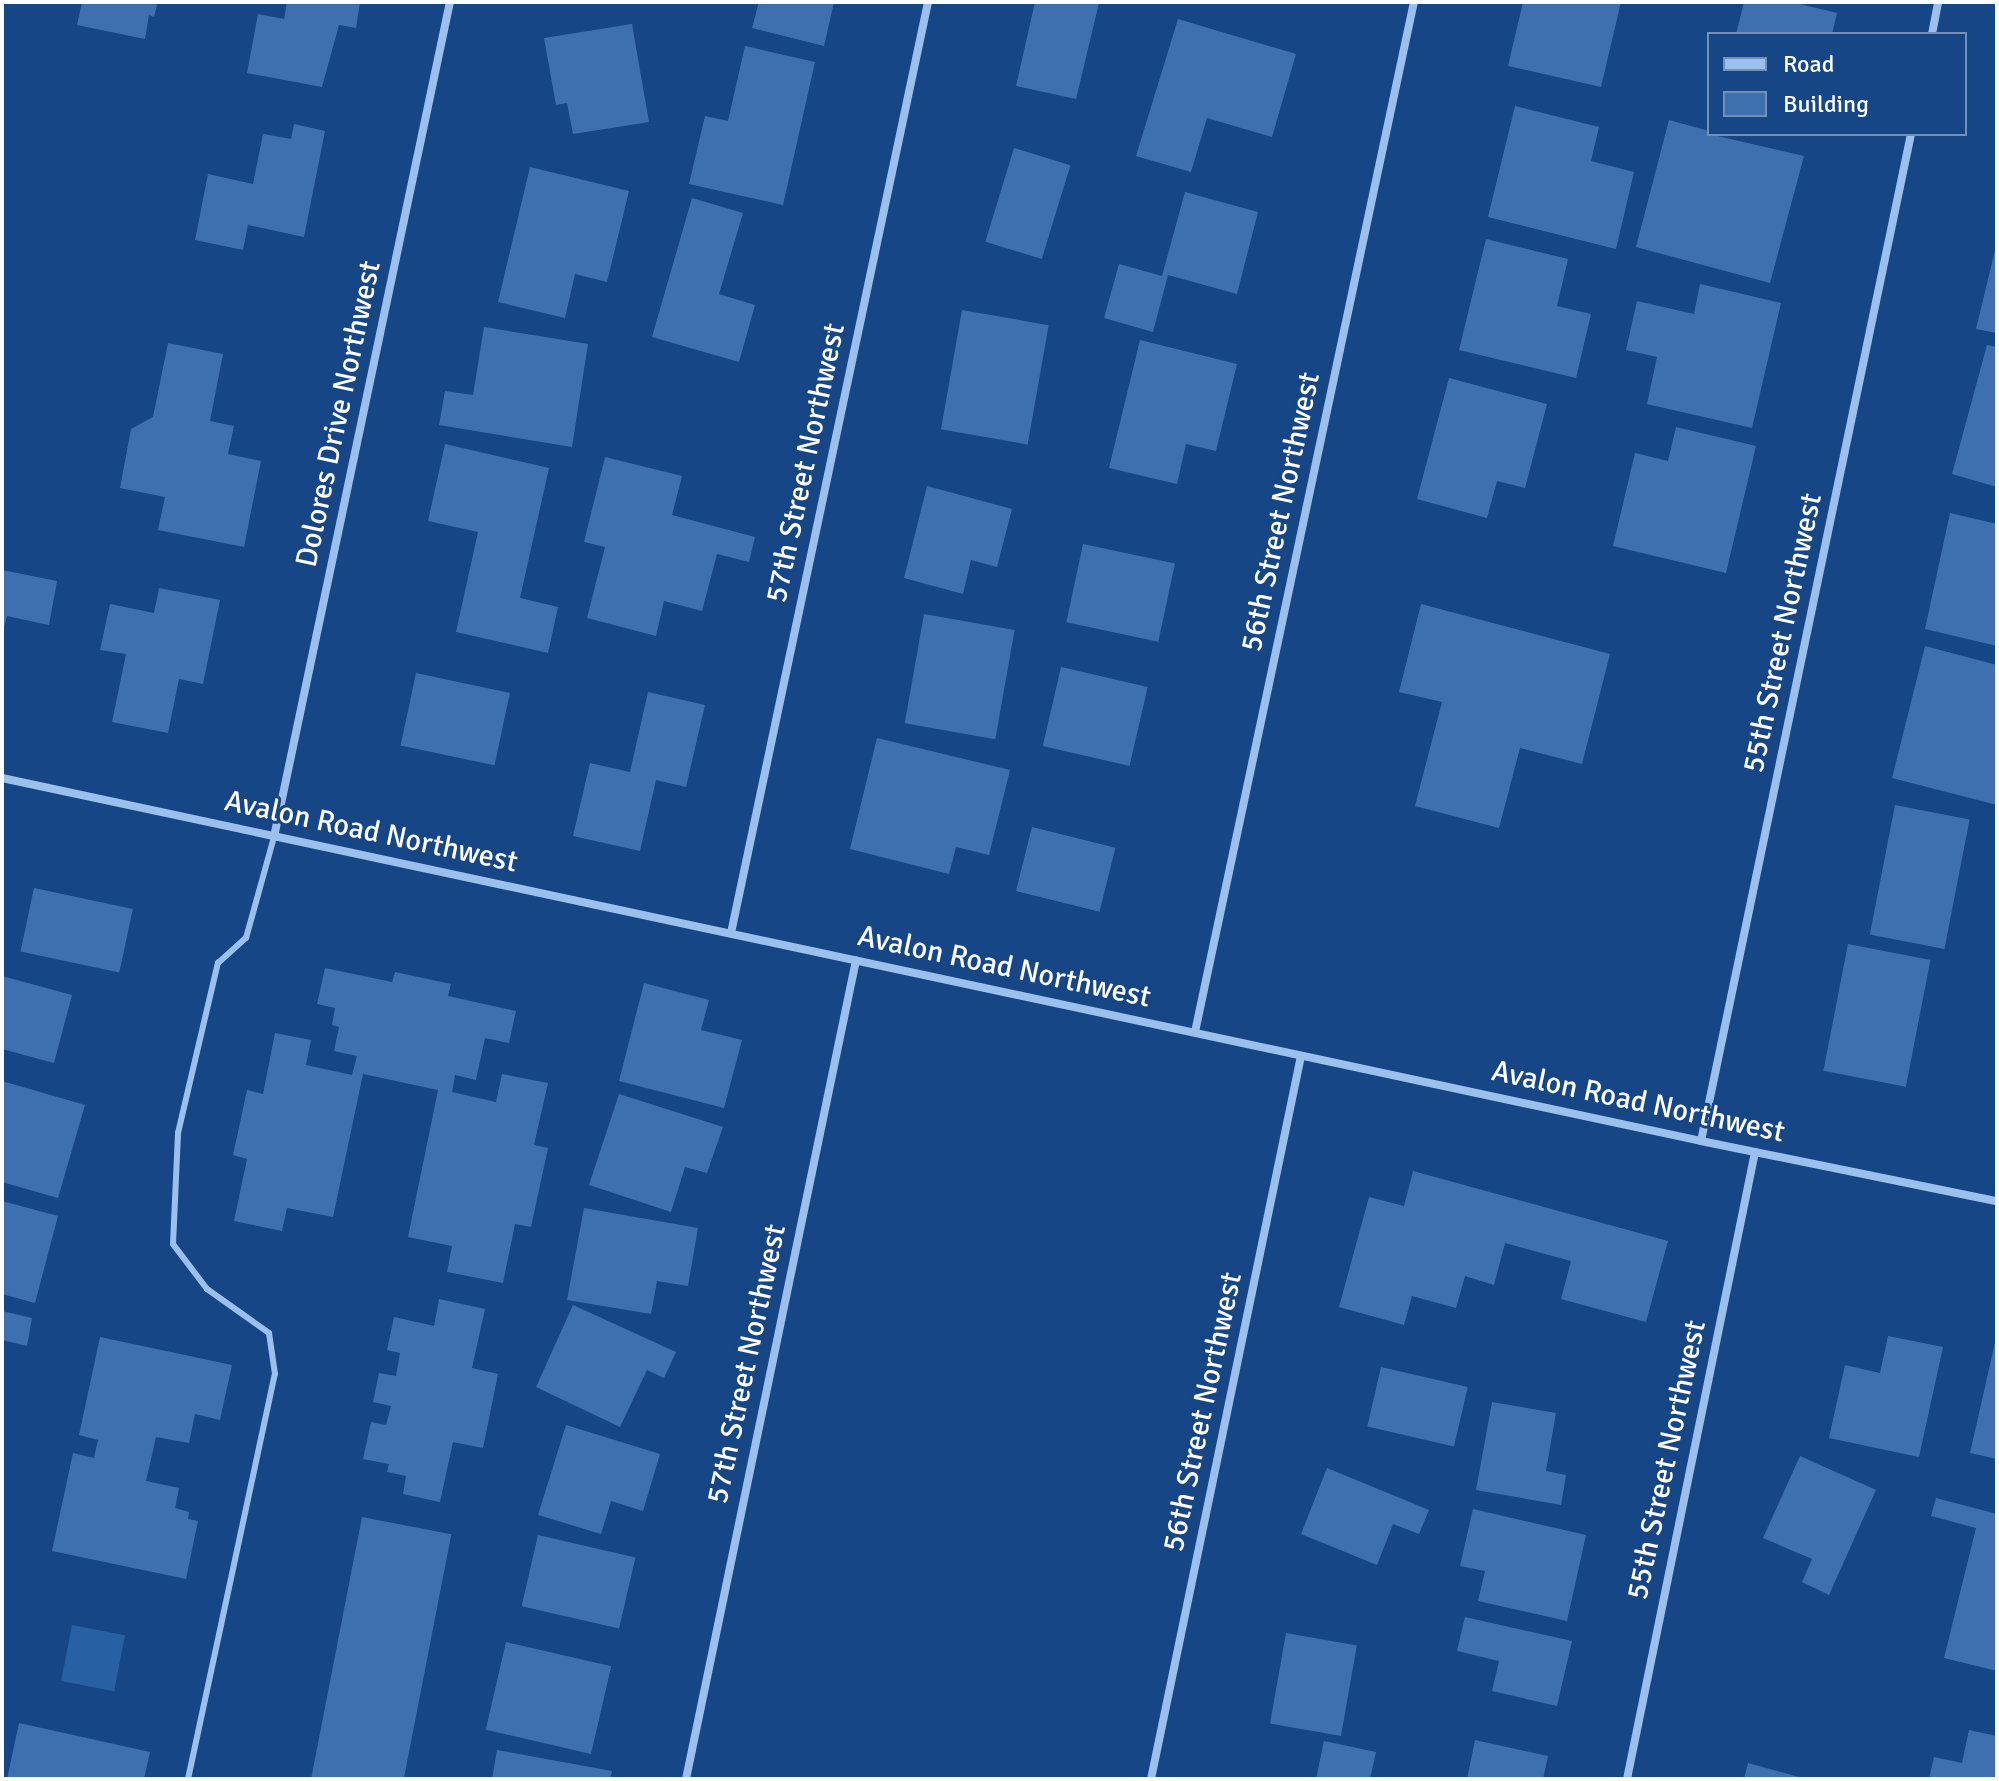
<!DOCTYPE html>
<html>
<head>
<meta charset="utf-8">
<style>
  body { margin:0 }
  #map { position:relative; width:1999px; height:1781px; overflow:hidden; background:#164685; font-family:Signika,sans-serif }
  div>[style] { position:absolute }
  .green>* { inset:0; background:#2860a4; transform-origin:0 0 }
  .building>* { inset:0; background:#3e70af; transform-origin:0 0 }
  .service>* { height:6px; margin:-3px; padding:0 3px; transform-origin:3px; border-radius:3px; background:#9bc0ee }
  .minor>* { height:8px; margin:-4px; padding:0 4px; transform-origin:4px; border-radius:4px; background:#9bc0ee }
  span { translate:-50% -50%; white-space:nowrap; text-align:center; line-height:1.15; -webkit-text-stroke:6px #164685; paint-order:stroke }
  .street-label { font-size:30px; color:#fff }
  .frame { position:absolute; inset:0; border:4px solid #fff; pointer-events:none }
  .legend { position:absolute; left:1707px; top:32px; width:260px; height:104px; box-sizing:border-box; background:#164685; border:2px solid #7390b6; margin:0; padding:10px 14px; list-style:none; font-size:24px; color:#fff }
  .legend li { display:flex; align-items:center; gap:16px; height:40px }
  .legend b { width:40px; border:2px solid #7390b6 }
</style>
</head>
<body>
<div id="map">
  <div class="green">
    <i style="left:72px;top:1625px;width:54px;height:57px;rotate:11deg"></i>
  </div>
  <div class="building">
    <i style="clip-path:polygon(82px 2px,153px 2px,157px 5px,154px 17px,149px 15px,145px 39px,77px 25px)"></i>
    <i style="clip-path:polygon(287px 2px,360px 2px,356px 28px,339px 25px,322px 87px,247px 73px,258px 14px,284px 19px)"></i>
    <i style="clip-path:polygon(759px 2px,834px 2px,824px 46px,752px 28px)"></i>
    <i style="clip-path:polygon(1035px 2px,1099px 3px,1076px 99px,1016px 86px)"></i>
    <i style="clip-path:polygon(1523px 2px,1621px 2px,1601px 87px,1508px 66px)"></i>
    <i style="clip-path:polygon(1744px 2px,1791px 2px,1837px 13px,1832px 34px,1736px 34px)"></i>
    <i style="clip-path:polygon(1178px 19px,1296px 54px,1272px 137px,1207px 118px,1191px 172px,1136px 156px)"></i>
    <i style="clip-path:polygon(632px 24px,649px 122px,573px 134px,567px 103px,556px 105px,544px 38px)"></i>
    <i style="clip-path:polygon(745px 46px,815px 62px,783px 205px,689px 184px,705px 116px,728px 121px)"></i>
    <i style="clip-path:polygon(1515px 106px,1599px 127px,1591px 161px,1634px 172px,1616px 249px,1488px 217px)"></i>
    <i style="clip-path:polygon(1669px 120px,1709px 131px,1709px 134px,1804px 156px,1770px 283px,1636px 247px)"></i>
    <i style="clip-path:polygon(294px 124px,325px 131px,304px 237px,248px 225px,243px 250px,195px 240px,208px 174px,253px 184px,263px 134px,291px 139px)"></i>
    <i style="left:1014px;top:148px;width:59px;height:98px;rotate:17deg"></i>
    <i style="clip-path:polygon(530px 167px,629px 191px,607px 282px,575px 274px,565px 318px,498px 302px)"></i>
    <i style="clip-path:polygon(1185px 192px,1258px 212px,1237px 294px,1168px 275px,1153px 332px,1104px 318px,1119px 264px,1162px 276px)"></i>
    <i style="clip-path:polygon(692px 198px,743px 213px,719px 294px,755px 305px,739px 362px,652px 337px)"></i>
    <i style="clip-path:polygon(1486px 239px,1568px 259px,1557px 306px,1591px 314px,1576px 378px,1459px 350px)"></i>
    <i style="clip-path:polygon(1997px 242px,1997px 333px,1976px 329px)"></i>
    <i style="clip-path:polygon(1700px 284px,1781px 303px,1752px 428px,1647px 404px,1657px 357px,1626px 350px,1637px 301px,1694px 314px)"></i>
    <i style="left:962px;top:310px;width:88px;height:121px;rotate:10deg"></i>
    <i style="clip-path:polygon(484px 327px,588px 344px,572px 447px,439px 425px,445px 391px,473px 395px)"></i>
    <i style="clip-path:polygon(1140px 340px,1237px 364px,1216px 451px,1186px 444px,1177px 484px,1109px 468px)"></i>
    <i style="clip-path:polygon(168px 343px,223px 354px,210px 421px,234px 426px,228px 454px,261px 461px,244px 547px,158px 530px,165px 497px,120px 488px,131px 429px,153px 417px)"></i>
    <i style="clip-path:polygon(1987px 345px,1997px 347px,1997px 487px,1952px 474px)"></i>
    <i style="clip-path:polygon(1449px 378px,1547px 404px,1525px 488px,1497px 481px,1487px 518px,1417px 499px)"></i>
    <i style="clip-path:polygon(1676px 427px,1756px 446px,1726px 573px,1613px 546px,1635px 453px,1668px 461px)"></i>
    <i style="clip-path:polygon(445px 444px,549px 468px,520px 598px,558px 607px,548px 653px,456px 632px,478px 532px,428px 521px)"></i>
    <i style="clip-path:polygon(605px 457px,682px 476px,672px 515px,755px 537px,749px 562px,717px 554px,702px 611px,664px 601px,656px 636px,587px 618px,605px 547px,584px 542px)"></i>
    <i style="clip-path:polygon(927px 486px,1012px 509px,997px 567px,971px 560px,963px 594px,904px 578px)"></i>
    <i style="clip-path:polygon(1950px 513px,1997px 524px,1997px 646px,1925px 629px)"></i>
    <i style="left:1083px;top:544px;width:94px;height:80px;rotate:12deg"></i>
    <i style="clip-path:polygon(2px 570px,57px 581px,49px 625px,7px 616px,2px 634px)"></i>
    <i style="clip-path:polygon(159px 588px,220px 600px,203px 684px,179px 679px,168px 733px,112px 722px,126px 654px,100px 650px,110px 604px,154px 613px)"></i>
    <i style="clip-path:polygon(1421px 604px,1610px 654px,1582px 764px,1520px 748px,1499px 828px,1415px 806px,1442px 702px,1399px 692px)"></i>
    <i style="left:924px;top:614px;width:92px;height:111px;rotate:10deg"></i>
    <i style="clip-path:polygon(1925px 646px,1997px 665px,1997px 805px,1892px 778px)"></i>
    <i style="left:1061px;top:667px;width:89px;height:81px;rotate:13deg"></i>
    <i style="left:416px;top:673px;width:96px;height:74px;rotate:12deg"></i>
    <i style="clip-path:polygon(648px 692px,705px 705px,686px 787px,656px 780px,640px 851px,573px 836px,590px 763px,630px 772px)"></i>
    <i style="clip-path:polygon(877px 738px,1010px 770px,989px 855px,956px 847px,949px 874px,850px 849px)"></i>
    <i style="left:1895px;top:805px;width:76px;height:132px;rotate:11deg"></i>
    <i style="left:1032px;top:827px;width:86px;height:66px;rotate:14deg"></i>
    <i style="left:34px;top:888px;width:101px;height:65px;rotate:12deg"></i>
    <i style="left:1848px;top:944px;width:84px;height:129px;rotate:11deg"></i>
    <i style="clip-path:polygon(325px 968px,392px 982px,395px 972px,451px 984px,448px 996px,516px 1011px,509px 1043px,485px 1038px,476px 1080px,455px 1075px,452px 1092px,496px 1102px,502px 1074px,548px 1083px,534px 1145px,548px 1148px,531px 1227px,515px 1224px,503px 1283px,447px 1272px,452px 1246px,408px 1237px,438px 1090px,363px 1074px,333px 1217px,287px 1208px,282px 1231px,234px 1221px,247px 1159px,233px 1155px,247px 1090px,263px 1094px,275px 1033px,311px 1040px,306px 1065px,352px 1075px,357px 1056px,334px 1051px,339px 1027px,332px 1025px,335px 1008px,317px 1004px)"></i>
    <i style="clip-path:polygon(2px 976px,72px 995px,54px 1063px,2px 1049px)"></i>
    <i style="clip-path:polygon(644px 983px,709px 1000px,701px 1030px,742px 1040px,724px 1108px,619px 1081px)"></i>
    <i style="clip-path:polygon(2px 1081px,85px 1105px,58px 1198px,2px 1182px)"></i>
    <i style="clip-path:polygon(619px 1094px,723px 1127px,707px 1173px,685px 1167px,671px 1212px,589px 1185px)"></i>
    <i style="clip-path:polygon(1413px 1171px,1668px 1241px,1646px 1322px,1561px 1299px,1571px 1261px,1505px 1243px,1494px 1285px,1465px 1276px,1456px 1308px,1412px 1296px,1404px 1325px,1339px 1307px,1369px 1197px,1404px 1206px)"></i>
    <i style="clip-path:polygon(2px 1201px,58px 1216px,35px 1303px,2px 1294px)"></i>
    <i style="clip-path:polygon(584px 1208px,698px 1228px,688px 1286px,657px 1281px,651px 1314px,567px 1300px)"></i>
    <i style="clip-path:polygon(439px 1299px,485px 1309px,472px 1368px,498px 1374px,483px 1448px,453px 1442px,440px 1502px,403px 1494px,406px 1476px,387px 1472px,389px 1464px,363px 1459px,371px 1422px,386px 1425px,391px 1406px,373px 1402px,379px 1373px,396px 1376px,400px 1353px,387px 1350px,394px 1317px,434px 1326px)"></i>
    <i style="clip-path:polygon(573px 1305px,676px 1352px,664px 1378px,647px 1370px,620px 1427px,536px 1387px)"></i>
    <i style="clip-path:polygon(2px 1311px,32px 1318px,27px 1346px,2px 1340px)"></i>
    <i style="clip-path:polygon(1888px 1336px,1943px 1347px,1919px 1457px,1829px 1438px,1845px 1365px,1880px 1373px)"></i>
    <i style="clip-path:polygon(100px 1337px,232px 1365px,220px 1420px,195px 1414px,189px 1443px,156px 1437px,146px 1481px,179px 1488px,175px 1508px,189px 1512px,188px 1519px,198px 1521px,186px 1579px,52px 1551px,73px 1453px,94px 1458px,98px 1440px,79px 1435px)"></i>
    <i style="clip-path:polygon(1996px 1338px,1997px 1338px,1997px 1459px,1970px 1453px)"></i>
    <i style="left:1381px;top:1367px;width:89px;height:61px;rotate:13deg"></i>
    <i style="clip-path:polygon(1492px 1402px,1556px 1413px,1546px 1471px,1566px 1475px,1561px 1505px,1476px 1490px)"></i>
    <i style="clip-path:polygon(566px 1425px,660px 1454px,643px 1511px,611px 1501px,601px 1534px,538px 1515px)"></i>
    <i style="clip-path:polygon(1800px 1456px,1876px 1490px,1829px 1595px,1802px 1582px,1812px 1559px,1763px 1538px)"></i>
    <i style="clip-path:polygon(1327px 1468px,1429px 1510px,1419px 1534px,1393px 1524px,1377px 1565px,1301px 1534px)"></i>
    <i style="clip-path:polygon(1936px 1498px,1997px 1514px,1997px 1671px,1944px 1658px,1976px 1528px,1931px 1516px)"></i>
    <i style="clip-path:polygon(1473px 1509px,1586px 1535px,1567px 1621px,1478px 1601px,1485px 1571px,1460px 1566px)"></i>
    <i style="left:362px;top:1517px;width:91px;height:268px;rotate:11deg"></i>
    <i style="left:538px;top:1535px;width:100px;height:73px;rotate:13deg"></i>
    <i style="clip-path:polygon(1465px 1617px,1572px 1641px,1557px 1706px,1492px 1691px,1499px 1661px,1457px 1651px)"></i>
    <i style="left:1286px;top:1633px;width:72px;height:92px;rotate:10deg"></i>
    <i style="left:506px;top:1642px;width:108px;height:90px;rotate:13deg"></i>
    <i style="clip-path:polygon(19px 1723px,150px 1752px,144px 1779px,7px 1779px)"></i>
    <i style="clip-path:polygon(1969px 1730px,1997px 1736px,1997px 1779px,1929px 1779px,1934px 1757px,1962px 1763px)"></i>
    <i style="clip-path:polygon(1475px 1740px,1548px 1756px,1543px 1779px,1467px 1779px)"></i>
    <i style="clip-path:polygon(1324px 1741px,1376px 1752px,1370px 1779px,1316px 1779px)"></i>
    <i style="clip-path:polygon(497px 1750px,612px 1771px,610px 1779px,492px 1779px)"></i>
    <i style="clip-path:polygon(1748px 1763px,1803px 1778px,1803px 1779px,1744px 1779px)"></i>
  </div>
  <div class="service">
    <i style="left:188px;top:1779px;width:414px;rotate:-77.9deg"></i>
    <i style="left:275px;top:1374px;width:41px;rotate:-98.3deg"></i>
    <i style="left:269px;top:1333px;width:76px;rotate:-144.6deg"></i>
    <i style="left:207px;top:1289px;width:56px;rotate:-127.1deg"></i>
    <i style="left:173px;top:1244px;width:111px;rotate:-87.4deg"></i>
    <i style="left:178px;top:1133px;width:175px;rotate:-76.8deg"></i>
    <i style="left:218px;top:963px;width:38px;rotate:-42deg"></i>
    <i style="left:246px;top:938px;width:105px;rotate:-74.5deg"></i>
  </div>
  <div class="minor">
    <i style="left:1932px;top:34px;width:33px;rotate:-79deg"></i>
    <i style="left:2px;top:778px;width:1737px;rotate:12.06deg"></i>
    <i style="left:1701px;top:1141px;width:302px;rotate:11.5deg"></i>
    <i style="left:274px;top:837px;width:853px;rotate:-78.1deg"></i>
    <i style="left:731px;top:933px;width:952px;rotate:-78.05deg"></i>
    <i style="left:1195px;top:1032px;width:1053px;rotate:-78deg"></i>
    <i style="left:1701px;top:1141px;width:1029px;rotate:-78.22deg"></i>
    <i style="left:686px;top:1779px;width:836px;rotate:-78.27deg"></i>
    <i style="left:1151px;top:1779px;width:738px;rotate:-78.28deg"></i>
    <i style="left:1627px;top:1779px;width:640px;rotate:-78.46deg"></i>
  </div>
  <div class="street-label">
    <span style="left:339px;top:414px;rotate:-78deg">Dolores Drive Northwest</span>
    <span style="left:806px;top:463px;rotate:-78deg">57th Street Northwest</span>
    <span style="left:1281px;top:512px;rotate:-78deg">56th Street Northwest</span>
    <span style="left:1783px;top:633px;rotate:-78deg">55th Street Northwest</span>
    <span style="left:371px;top:832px;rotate:12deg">Avalon Road Northwest</span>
    <span style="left:1004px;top:967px;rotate:12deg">Avalon Road Northwest</span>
    <span style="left:1638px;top:1102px;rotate:12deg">Avalon Road Northwest</span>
    <span style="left:747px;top:1364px;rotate:-78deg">57th Street Northwest</span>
    <span style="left:1203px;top:1412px;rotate:-78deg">56th Street Northwest</span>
    <span style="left:1667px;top:1460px;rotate:-78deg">55th Street Northwest</span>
  </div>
  <div class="frame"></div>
  <ul class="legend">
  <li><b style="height:10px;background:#9bc0ee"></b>Road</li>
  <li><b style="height:22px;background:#3e70af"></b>Building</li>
  </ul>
</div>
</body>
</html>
